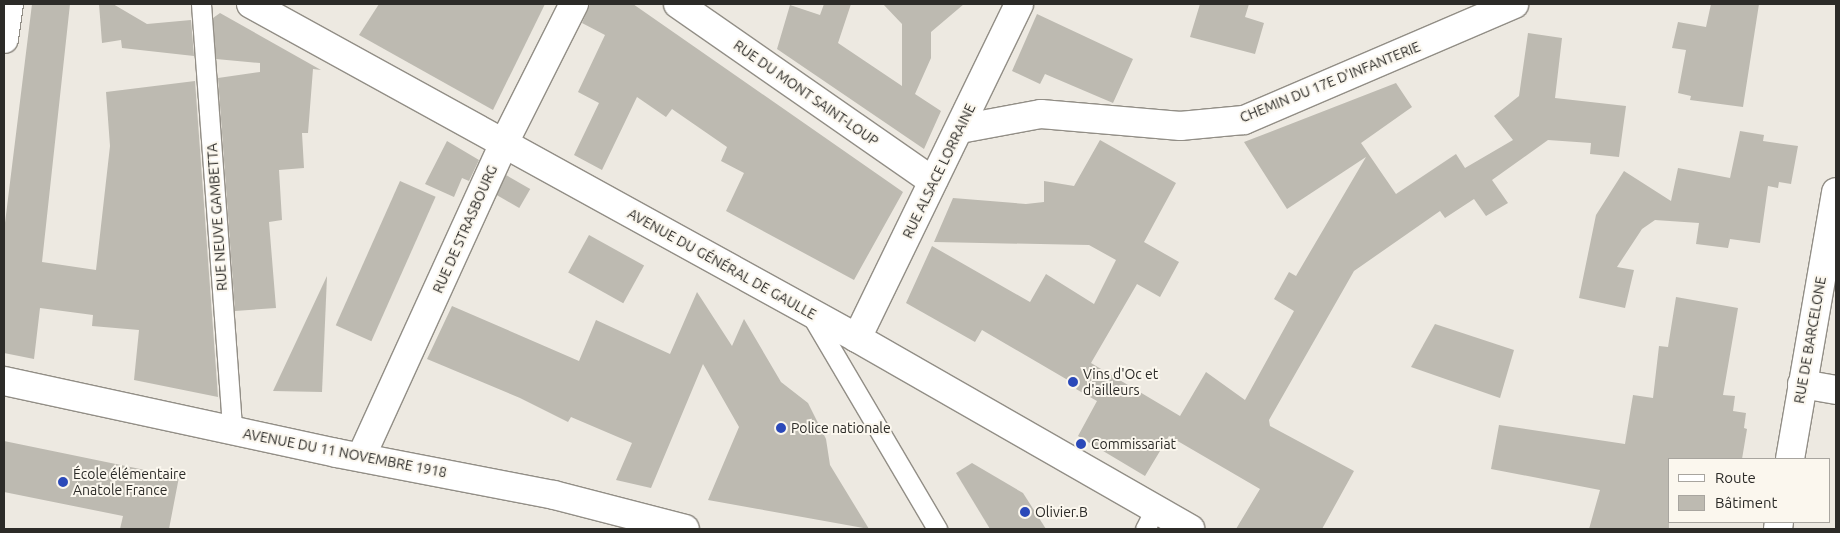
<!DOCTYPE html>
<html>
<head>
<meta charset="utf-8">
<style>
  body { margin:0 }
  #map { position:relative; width:1840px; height:533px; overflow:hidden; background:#ede9e1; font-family:Ubuntu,sans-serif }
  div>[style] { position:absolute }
  .building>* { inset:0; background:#bdbab1; transform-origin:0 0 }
  .roads { filter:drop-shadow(1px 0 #928e86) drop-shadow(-1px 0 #928e86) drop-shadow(0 1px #928e86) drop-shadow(0 -1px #928e86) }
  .service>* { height:19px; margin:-9.5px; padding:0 9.5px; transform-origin:9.5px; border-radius:9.5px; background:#fff }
  .minor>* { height:28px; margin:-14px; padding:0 14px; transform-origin:14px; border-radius:14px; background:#fff }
  .secondary>* { height:28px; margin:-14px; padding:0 14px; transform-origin:14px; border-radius:14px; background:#fff }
  .dots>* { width:14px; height:14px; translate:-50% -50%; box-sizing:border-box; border:2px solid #fbf7ee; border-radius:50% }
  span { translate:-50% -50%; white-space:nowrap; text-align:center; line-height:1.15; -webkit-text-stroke:4px #fbf7ee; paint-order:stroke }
  .street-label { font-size:14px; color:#2c2b28 }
  .poi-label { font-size:14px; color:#2c2b28 }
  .left { translate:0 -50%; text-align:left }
  .frame { position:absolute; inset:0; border:5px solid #2c2b28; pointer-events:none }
  .legend { position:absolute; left:1668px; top:458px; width:162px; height:65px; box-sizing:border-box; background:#fbf7ee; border:1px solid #a8a59f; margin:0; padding:6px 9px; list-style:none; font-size:15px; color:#2c2b28 }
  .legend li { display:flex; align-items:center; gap:10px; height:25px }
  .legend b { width:25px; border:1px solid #a8a59f }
</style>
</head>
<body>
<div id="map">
  <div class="building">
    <i style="clip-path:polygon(32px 4px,70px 4px,42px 262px,96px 270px,110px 146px,106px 92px,195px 81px,218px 397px,134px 380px,139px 330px,92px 326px,93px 315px,40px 308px,34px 359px,4px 353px,4px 231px)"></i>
    <i style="clip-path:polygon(99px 4px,113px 4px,147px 24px,191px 20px,194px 56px,122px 48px,121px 40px,102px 43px)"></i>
    <i style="clip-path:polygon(379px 4px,545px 4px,493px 110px,359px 35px)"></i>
    <i style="clip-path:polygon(590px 4px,633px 4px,903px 192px,854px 280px,726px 211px,744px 173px,721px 161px,727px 147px,672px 109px,666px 117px,637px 97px,602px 170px,574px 155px,599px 103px,578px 92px,605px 35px,582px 23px)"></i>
    <i style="clip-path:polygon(824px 4px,851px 4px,838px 43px,902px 86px,902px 24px,883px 4px,964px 4px,931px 32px,931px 58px,915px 94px,941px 111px,924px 149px,777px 49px,790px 5px,820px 15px)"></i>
    <i style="clip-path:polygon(1200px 4px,1249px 4px,1245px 17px,1264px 23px,1255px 54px,1190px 37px)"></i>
    <i style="clip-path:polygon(1711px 4px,1759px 4px,1743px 107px,1690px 100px,1691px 96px,1678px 93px,1686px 50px,1672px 48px,1678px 22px,1706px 27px)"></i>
    <i style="clip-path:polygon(220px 13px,321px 70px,313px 69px,308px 133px,302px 133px,304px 168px,279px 170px,282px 220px,269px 222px,276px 308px,235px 311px,218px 78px,260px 72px,260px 63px,216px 59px,213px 18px)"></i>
    <i style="clip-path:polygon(1037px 14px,1133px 59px,1113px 103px,1045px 74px,1040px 84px,1012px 71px)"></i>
    <i style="clip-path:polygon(1528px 33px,1562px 38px,1555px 98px,1626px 106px,1619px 157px,1590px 154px,1591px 143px,1548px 140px,1492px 180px,1508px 203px,1486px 216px,1474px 199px,1445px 218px,1440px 211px,1354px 271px,1269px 420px,1270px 426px,1354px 471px,1322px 529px,1236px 529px,1260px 489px,1169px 436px,1145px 476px,1078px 436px,1097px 401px,1076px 389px,1078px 386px,982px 330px,975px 342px,906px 303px,932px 246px,1030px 302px,1046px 274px,1094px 304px,1116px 260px,1089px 245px,934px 242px,953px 198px,1026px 204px,1044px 202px,1044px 181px,1074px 186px,1100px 140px,1176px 183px,1144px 242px,1179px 262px,1160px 297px,1137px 284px,1091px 363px,1180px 416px,1206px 372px,1245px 400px,1294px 311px,1274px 299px,1289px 272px,1296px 276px,1366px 157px,1287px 209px,1244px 142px,1396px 83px,1412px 107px,1361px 143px,1396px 194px,1456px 154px,1465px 168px,1513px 140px,1494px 116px,1519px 96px)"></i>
    <i style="clip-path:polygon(1740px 131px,1764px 135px,1763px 141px,1798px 146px,1791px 184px,1779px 182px,1778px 188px,1768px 186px,1760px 243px,1730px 239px,1728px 248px,1696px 244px,1699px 223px,1655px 220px,1642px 229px,1617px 267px,1634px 270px,1625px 308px,1579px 298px,1596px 215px,1624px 171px,1671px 201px,1678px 168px,1730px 178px)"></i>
    <i style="clip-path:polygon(447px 141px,479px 160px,469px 181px,462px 178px,454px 197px,425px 184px)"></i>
    <i style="left:506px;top:175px;width:28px;height:22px;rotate:30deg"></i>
    <i style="left:400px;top:181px;width:39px;height:158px;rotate:24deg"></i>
    <i style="left:589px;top:235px;width:63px;height:43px;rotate:29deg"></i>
    <i style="clip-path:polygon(327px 276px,322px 392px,273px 391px)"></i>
    <i style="clip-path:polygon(697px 292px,732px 346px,744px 319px,781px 382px,808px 403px,826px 439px,830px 465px,869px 529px,708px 500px,739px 427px,703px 364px,651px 488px,616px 480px,632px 443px,571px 417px,568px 422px,520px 398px,427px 359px,452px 306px,579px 361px,596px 320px,670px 354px)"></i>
    <i style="clip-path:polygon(1676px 297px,1738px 308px,1723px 395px,1735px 396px,1733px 411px,1746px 413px,1744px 428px,1747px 429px,1742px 459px,1669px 459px,1669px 529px,1589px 529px,1600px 490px,1491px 469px,1499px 425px,1625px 444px,1633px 395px,1653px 398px,1659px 346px,1668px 347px)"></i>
    <i style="clip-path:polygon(1435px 324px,1514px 350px,1500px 398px,1411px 367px)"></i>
    <i style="clip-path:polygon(4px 441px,179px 477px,169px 529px,120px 529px,123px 516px,4px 492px)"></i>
    <i style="clip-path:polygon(972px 463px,1023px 493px,1046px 529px,990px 529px,956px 473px)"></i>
  </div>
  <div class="roads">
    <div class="service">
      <i style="left:201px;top:4px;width:428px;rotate:85.8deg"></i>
      <i style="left:810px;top:313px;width:251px;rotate:59.5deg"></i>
      <i style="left:1145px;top:529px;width:22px;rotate:-63deg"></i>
    </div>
    <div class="minor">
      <i style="left:678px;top:4px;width:310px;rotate:34.8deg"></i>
      <i style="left:4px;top:39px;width:35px;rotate:-82deg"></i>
      <i style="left:960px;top:129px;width:82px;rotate:-10.5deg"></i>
      <i style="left:1041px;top:114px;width:140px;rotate:4.9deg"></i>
      <i style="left:1180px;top:126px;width:64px;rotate:-5.4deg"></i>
      <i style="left:1244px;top:120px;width:294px;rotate:-23.2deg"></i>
      <i style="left:857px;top:338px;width:371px;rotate:-64.1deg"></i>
      <i style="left:4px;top:381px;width:340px;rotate:12.2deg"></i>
      <i style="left:336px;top:453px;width:222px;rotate:10.9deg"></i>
      <i style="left:554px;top:495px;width:135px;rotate:14.5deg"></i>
      <i style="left:1802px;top:384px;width:35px;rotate:10deg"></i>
      <i style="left:361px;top:457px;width:345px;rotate:-65.5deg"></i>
      <i style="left:504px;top:143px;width:156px;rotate:-63.3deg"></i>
      <i style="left:1790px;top:459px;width:271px;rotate:-80.2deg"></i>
      <i style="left:1778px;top:529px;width:7px;rotate:-82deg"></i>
    </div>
    <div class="secondary">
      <i style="left:251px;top:4px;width:692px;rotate:28.86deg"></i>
      <i style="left:857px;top:338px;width:384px;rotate:29.8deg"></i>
    </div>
  </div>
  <div class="dots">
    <i style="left:1073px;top:382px;background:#2b49b9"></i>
    <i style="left:781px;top:428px;background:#2b49b9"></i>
    <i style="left:1081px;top:444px;background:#2b49b9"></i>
    <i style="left:63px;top:482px;background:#2b49b9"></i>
    <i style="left:1025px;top:512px;background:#2b49b9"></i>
  </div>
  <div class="street-label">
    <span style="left:1330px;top:82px;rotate:-22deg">CHEMIN DU 17E D'INFANTERIE</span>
    <span style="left:806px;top:93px;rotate:35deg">RUE DU MONT SAINT-LOUP</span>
    <span style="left:939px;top:171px;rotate:-64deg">RUE ALSACE LORRAINE</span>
    <span style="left:217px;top:217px;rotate:-94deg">RUE NEUVE GAMBETTA</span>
    <span style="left:465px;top:229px;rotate:-66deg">RUE DE STRASBOURG</span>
    <span style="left:722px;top:264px;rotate:29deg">AVENUE DU GÉNÉRAL DE GAULLE</span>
    <span style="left:1810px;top:340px;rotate:-80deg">RUE DE BARCELONE</span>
    <span style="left:345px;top:453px;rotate:11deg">AVENUE DU 11 NOVEMBRE 1918</span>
  </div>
  <div class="poi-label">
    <span class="left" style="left:1083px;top:382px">Vins d'Oc et<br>d'ailleurs</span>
    <span class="left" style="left:791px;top:428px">Police nationale</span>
    <span class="left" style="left:1091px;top:444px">Commissariat</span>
    <span class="left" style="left:73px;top:482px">École élémentaire<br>Anatole France</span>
    <span class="left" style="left:1035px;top:512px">Olivier.B</span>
  </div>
  <div class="frame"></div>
  <ul class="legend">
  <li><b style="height:6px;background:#fff"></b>Route</li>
  <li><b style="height:14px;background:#bdbab1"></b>Bâtiment</li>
  </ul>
</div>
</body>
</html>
